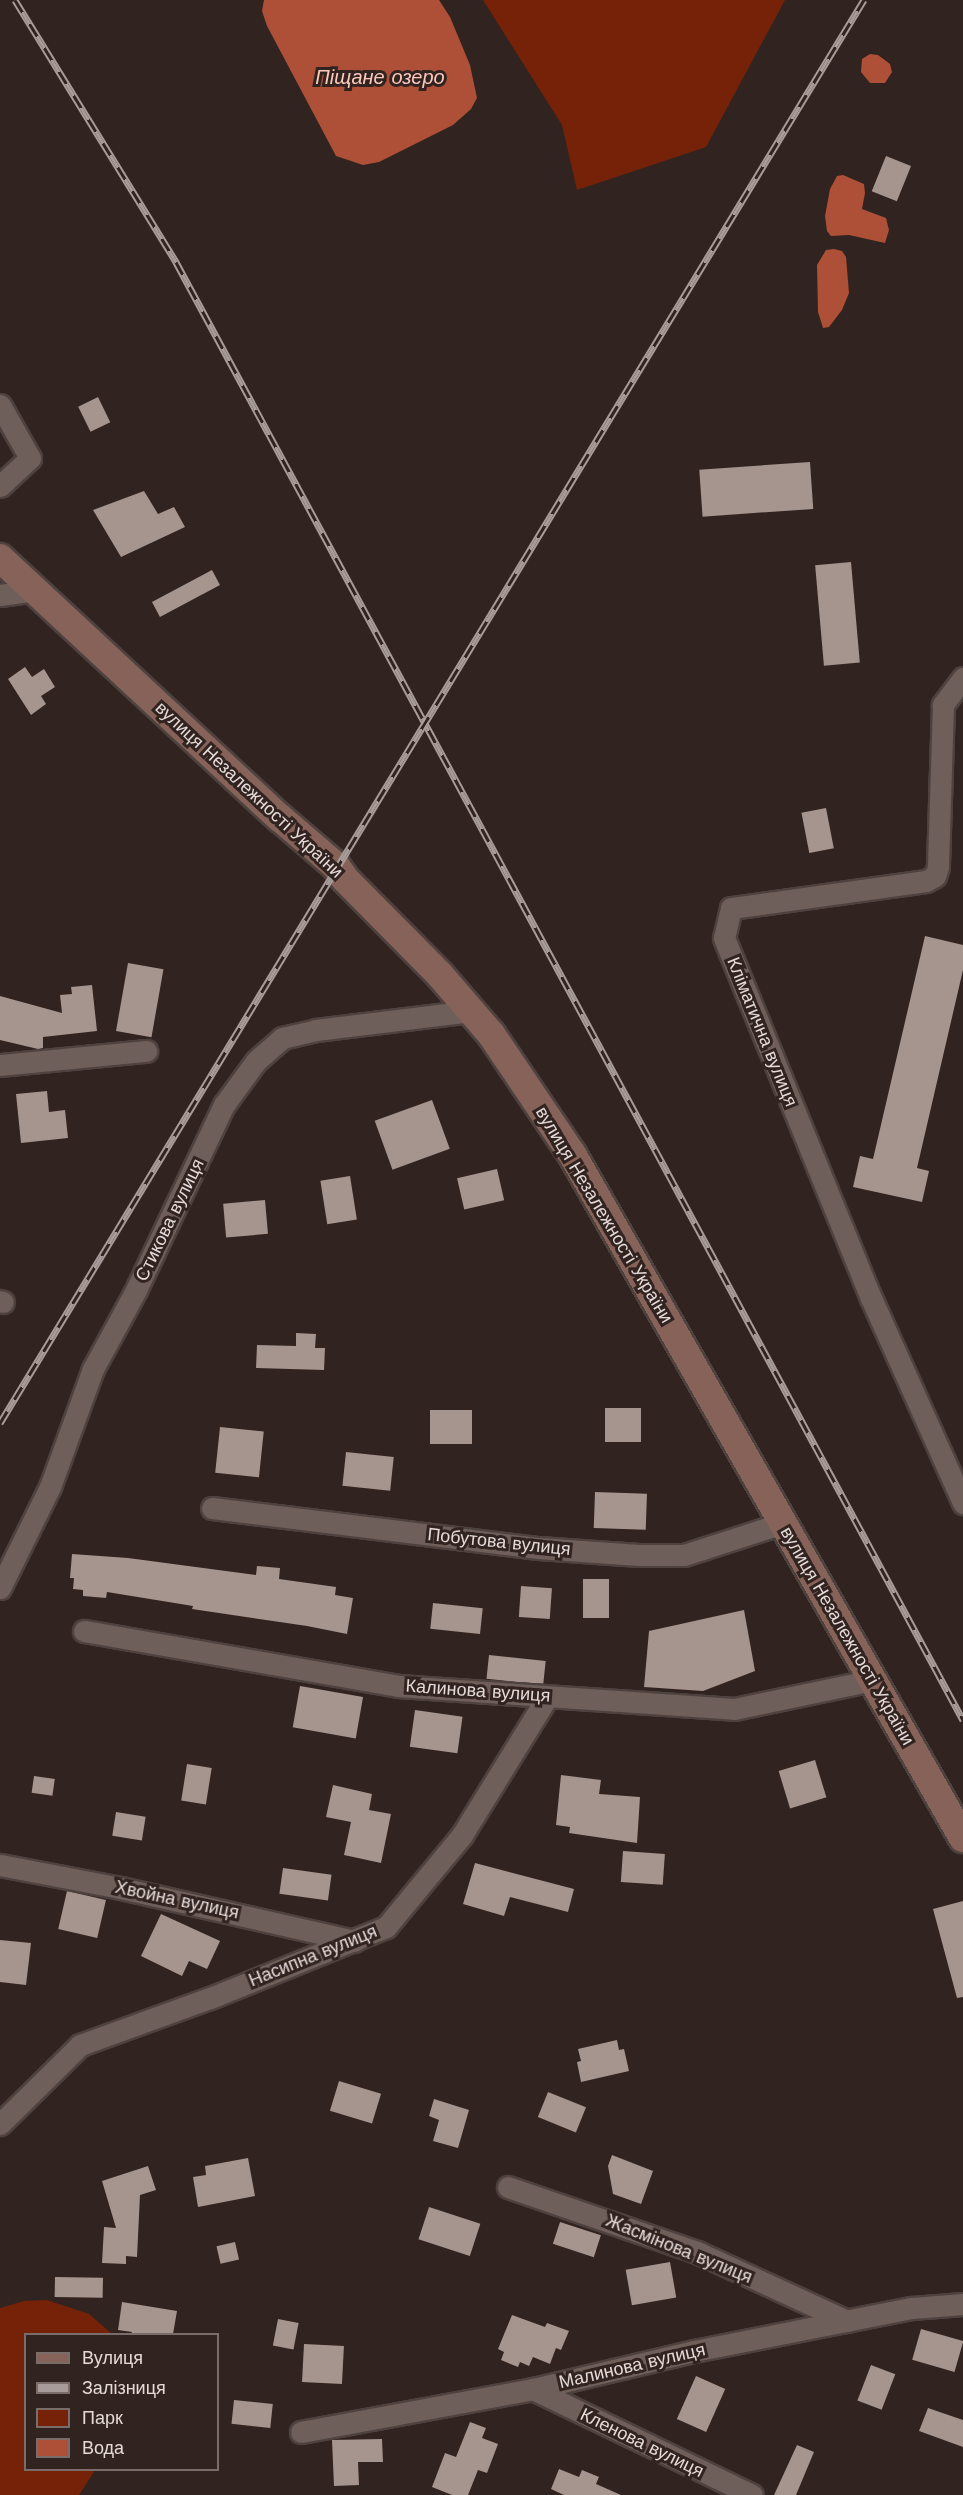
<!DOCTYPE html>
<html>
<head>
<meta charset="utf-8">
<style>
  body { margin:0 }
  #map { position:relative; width:963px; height:2495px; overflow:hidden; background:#31231f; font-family:"Work Sans",sans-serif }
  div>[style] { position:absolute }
  .green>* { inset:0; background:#762209 }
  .water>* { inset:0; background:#ad5037 }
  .building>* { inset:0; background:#a6948f; transform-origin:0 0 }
  .roads { filter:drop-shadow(2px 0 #4e423f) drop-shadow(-2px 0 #4e423f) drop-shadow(0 2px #4e423f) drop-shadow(0 -2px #4e423f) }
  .minor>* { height:21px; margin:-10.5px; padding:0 10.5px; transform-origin:10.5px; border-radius:10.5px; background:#6f5f5a }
  .secondary>* { height:28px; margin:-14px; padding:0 14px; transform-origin:14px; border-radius:14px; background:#866258 }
  .rail>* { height:7px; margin-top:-3.5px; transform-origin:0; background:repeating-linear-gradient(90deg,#31231f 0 14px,#a89c9a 0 28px); box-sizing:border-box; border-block:2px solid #a89c9a }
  span { translate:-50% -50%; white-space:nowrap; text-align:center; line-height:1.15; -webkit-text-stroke:6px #31231f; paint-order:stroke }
  .street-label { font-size:18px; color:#e4dad8 }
  .water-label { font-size:20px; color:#fdc9bb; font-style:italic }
  .legend { position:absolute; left:24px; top:2333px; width:195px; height:138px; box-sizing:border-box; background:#31231f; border:2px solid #796c69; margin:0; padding:8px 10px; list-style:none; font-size:18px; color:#e4dad8 }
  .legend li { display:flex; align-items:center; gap:12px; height:30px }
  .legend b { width:30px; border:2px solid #796c69 }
</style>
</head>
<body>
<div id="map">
  <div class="green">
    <i style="clip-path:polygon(483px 0,785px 0,706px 147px,577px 190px,562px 125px)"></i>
    <i style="clip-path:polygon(47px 2300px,89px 2314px,112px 2334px,26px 2334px,26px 2470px,95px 2470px,79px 2495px,0 2495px,0 2308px,24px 2301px)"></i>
  </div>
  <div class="water">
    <i style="clip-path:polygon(264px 0,439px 0,450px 17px,470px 65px,477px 98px,471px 109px,453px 125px,379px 162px,363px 165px,336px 156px,267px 26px,262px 11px)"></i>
    <i style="clip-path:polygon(870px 54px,878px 55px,890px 64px,892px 72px,885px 83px,870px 83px,861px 72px,862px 59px)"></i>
    <i style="clip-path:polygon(843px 175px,864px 184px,865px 193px,862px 209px,886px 218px,889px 230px,885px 243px,849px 235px,831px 236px,827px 231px,825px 216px,830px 189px,837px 176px)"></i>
    <i style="clip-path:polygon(834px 249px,842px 251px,846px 257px,849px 293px,842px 310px,829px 327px,823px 328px,818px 312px,817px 265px,826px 250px)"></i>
  </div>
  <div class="building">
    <i style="left:886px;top:156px;width:27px;height:38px;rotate:22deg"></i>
    <i style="left:98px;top:397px;width:28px;height:22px;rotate:64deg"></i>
    <i style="left:810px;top:462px;width:47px;height:111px;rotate:86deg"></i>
    <i style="clip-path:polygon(144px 491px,158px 514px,174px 507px,185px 527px,121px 557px,93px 510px)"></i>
    <i style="left:851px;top:562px;width:101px;height:36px;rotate:85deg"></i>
    <i style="left:212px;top:570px;width:17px;height:68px;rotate:62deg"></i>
    <i style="clip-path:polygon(25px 667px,32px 677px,44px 669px,55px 687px,41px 696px,46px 704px,31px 715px,8px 679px)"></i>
    <i style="left:826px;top:808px;width:41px;height:25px;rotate:79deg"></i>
    <i style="clip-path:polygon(925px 936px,963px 945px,963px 970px,917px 1168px,929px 1171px,922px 1202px,853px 1187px,860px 1156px,873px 1159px)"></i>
    <i style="left:128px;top:963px;width:36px;height:69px;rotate:10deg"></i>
    <i style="clip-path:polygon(92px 985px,97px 1031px,43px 1037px,43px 1048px,38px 1049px,0 1040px,0 996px,62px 1013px,60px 995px,72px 994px,71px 987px)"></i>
    <i style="clip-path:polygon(47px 1091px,49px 1112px,65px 1110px,68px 1138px,21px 1143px,16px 1094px)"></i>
    <i style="left:432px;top:1100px;width:52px;height:61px;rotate:70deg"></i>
    <i style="left:497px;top:1169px;width:32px;height:41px;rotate:77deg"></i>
    <i style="left:350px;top:1176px;width:44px;height:30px;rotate:81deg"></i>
    <i style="left:265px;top:1200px;width:34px;height:42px;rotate:85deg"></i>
    <i style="clip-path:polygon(296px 1333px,316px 1334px,315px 1348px,325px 1348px,324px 1370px,256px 1368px,257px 1345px,296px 1346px)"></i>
    <i style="left:605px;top:1408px;width:36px;height:34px"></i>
    <i style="left:430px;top:1410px;width:42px;height:34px"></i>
    <i style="left:220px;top:1427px;width:44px;height:46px;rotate:6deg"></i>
    <i style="left:346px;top:1452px;width:48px;height:34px;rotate:6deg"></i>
    <i style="left:595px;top:1492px;width:52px;height:36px;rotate:2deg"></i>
    <i style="clip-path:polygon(72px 1554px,128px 1558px,256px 1575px,257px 1566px,280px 1568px,279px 1579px,336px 1587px,335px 1595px,353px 1598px,347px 1634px,307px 1626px,192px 1609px,193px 1606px,107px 1592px,106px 1598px,83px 1596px,83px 1590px,73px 1589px,74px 1578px,70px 1578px)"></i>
    <i style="left:583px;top:1579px;width:26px;height:39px"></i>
    <i style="left:521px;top:1586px;width:31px;height:31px;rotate:4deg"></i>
    <i style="left:433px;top:1603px;width:50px;height:26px;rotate:6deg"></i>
    <i style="clip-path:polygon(744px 1610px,755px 1671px,703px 1691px,644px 1687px,649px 1631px)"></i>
    <i style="left:489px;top:1655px;width:57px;height:24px;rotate:6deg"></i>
    <i style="left:300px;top:1686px;width:64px;height:42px;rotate:10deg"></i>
    <i style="left:415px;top:1710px;width:48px;height:37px;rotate:8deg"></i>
    <i style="left:815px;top:1760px;width:39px;height:38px;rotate:73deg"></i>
    <i style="left:187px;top:1764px;width:25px;height:37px;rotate:9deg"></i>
    <i style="clip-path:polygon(561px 1775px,601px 1780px,599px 1794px,640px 1797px,637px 1843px,569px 1833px,570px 1827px,556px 1825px)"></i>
    <i style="left:34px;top:1776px;width:21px;height:17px;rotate:8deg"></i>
    <i style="clip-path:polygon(333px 1785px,372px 1794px,369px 1810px,391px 1814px,381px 1863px,344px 1855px,351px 1822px,326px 1817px)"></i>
    <i style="left:116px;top:1812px;width:30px;height:24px;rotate:9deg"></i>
    <i style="left:623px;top:1851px;width:42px;height:31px;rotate:4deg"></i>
    <i style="clip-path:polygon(475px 1863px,574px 1889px,568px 1912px,510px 1897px,504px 1916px,463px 1904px)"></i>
    <i style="left:283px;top:1868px;width:49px;height:26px;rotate:8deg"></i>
    <i style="left:67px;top:1891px;width:40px;height:39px;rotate:13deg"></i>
    <i style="clip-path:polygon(963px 1901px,963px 1997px,957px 1998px,933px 1909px)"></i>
    <i style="clip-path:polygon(161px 1914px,220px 1941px,207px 1969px,189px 1961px,182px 1976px,141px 1956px)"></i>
    <i style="clip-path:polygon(0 1940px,31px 1943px,26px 1985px,0 1982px)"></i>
    <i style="clip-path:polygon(617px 2040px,619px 2050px,624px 2049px,629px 2071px,581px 2082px,577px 2062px,581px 2061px,578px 2049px)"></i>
    <i style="left:339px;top:2081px;width:44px;height:31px;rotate:17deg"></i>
    <i style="left:548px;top:2092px;width:41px;height:27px;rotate:22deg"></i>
    <i style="clip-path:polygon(434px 2099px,469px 2110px,458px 2148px,433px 2141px,439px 2120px,429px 2116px)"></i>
    <i style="clip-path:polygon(612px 2155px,653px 2171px,641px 2204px,613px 2194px,608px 2166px)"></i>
    <i style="clip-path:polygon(248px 2158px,255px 2196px,198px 2207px,193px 2177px,206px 2175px,205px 2166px)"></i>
    <i style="clip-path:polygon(148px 2166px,156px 2190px,140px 2195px,137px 2257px,126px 2256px,126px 2264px,102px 2263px,104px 2227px,116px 2228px,102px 2181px)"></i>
    <i style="left:429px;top:2207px;width:54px;height:34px;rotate:18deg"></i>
    <i style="left:560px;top:2222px;width:43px;height:23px;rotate:18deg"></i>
    <i style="left:235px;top:2242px;width:18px;height:19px;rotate:77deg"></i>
    <i style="left:670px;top:2262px;width:36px;height:45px;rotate:80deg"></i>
    <i style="left:55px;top:2277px;width:48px;height:20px;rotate:1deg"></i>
    <i style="clip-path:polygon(122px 2302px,177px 2311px,173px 2334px,131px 2334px,132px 2332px,118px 2330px)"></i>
    <i style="clip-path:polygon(512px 2315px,545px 2327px,547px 2323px,569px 2331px,561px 2350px,556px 2348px,550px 2364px,533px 2357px,529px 2366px,520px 2362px,518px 2367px,501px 2360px,504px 2352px,498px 2349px)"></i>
    <i style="left:278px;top:2319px;width:21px;height:27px;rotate:11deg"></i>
    <i style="left:921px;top:2329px;width:44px;height:32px;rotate:16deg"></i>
    <i style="left:304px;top:2344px;width:40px;height:38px;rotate:3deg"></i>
    <i style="left:871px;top:2365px;width:26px;height:38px;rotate:21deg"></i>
    <i style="left:696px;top:2376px;width:32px;height:47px;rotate:24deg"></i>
    <i style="left:234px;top:2400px;width:39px;height:24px;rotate:6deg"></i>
    <i style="clip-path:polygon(928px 2408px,963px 2420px,963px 2447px,919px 2431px)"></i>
    <i style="clip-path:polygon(470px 2422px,486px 2428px,482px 2438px,498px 2444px,487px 2473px,478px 2470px,468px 2495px,452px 2495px,432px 2487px,445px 2453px,456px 2457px)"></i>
    <i style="clip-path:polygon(382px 2439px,383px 2462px,358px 2462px,359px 2485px,334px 2486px,332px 2440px)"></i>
    <i style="clip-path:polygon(797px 2445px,814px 2452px,796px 2495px,774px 2495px)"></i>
    <i style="clip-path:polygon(559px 2469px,579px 2477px,582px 2470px,599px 2477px,596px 2484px,621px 2495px,564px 2495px,551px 2489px)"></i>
  </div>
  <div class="roads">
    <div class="minor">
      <i style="left:0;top:405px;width:61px;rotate:60.5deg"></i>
      <i style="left:30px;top:458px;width:41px;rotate:137deg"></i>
      <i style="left:0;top:595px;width:34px;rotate:-8deg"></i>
      <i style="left:963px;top:678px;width:34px;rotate:127deg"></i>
      <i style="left:943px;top:705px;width:162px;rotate:91.8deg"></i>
      <i style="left:938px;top:867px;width:9px;rotate:108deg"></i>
      <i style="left:935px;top:876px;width:10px;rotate:151deg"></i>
      <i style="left:926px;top:881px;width:197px;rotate:172.1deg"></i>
      <i style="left:731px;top:908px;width:31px;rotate:103deg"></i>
      <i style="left:724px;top:938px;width:389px;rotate:67.8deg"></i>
      <i style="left:871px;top:1298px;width:225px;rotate:65.8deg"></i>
      <i style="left:0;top:1065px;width:147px;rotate:-5.5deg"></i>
      <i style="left:0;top:1301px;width:3px;rotate:18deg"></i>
      <i style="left:212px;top:1508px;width:329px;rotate:7deg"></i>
      <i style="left:539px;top:1548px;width:100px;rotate:4deg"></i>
      <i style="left:639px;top:1555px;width:45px"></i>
      <i style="left:684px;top:1555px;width:104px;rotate:-17.9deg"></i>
      <i style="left:0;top:1588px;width:113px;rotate:-63.7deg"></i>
      <i style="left:50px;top:1487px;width:126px;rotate:-70deg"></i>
      <i style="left:93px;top:1369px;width:90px;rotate:-61.4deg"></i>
      <i style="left:136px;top:1290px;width:205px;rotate:-64.6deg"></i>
      <i style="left:224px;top:1105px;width:54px;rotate:-54deg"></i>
      <i style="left:256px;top:1061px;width:35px;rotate:-41deg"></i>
      <i style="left:282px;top:1038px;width:35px;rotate:-13deg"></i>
      <i style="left:316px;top:1030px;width:156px;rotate:-7deg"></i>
      <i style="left:84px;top:1631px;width:320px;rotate:9.9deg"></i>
      <i style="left:399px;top:1686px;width:336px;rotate:3.9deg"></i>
      <i style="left:734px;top:1709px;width:142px;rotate:-11.8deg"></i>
      <i style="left:0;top:1865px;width:123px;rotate:10.8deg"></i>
      <i style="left:121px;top:1888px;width:239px;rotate:12.8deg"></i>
      <i style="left:0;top:2124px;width:112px;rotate:-44.6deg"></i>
      <i style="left:80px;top:2045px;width:138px;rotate:-19.9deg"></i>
      <i style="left:210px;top:1998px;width:190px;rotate:-22deg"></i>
      <i style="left:386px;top:1927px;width:119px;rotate:-50.4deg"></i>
      <i style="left:462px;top:1835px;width:163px;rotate:-58.3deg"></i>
      <i style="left:508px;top:2187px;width:200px;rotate:19deg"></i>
      <i style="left:697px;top:2252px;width:165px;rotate:24.7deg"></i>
      <i style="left:533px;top:2389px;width:243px;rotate:25.8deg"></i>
      <i style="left:301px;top:2432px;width:236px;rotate:-10.5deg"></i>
      <i style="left:533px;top:2389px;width:165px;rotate:-13.3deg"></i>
      <i style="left:694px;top:2351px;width:222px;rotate:-11.2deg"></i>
      <i style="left:912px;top:2308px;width:51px;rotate:-4.5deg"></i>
    </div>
    <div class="secondary">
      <i style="left:0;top:558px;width:381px;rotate:42.9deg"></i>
      <i style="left:279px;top:817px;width:75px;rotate:40.7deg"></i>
      <i style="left:336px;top:866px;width:16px;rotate:55deg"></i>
      <i style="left:345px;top:879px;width:135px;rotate:45.3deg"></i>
      <i style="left:440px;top:975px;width:78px;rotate:49.2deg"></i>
      <i style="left:491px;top:1034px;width:145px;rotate:56deg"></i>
      <i style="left:572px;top:1154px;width:788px;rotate:60.25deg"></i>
    </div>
  </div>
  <div class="rail">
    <i style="left:15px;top:0;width:308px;rotate:58.4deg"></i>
    <i style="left:176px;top:262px;width:1657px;rotate:61.64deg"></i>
    <i style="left:0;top:1423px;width:1665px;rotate:-58.74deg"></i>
  </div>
  <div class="street-label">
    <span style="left:249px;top:790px;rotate:43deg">вулиця Незалежності України</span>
    <span style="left:762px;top:1032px;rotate:68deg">Кліматична вулиця</span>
    <span style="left:604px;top:1215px;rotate:59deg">вулиця Незалежності України</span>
    <span style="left:170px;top:1220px;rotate:-64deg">Стикова вулиця</span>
    <span style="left:499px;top:1542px;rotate:6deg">Побутова вулиця</span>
    <span style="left:847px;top:1636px;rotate:60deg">вулиця Незалежності України</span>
    <span style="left:478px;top:1691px;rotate:4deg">Калинова вулиця</span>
    <span style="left:177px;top:1900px;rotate:12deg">Хвойна вулиця</span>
    <span style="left:313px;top:1956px;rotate:-22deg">Насипна вулиця</span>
    <span style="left:679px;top:2249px;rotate:22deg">Жасмінова вулиця</span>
    <span style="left:632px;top:2366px;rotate:-13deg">Малинова вулиця</span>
    <span style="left:642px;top:2443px;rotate:26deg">Кленова вулиця</span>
  </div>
  <div class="water-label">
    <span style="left:380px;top:77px">Піщане озеро</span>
  </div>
  <ul class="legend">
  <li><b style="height:8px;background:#866258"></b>Вулиця</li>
  <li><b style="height:8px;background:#a89c9a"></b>Залізниця</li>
  <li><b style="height:16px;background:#762209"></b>Парк</li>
  <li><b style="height:16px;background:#ad5037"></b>Вода</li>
  </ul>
</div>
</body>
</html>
